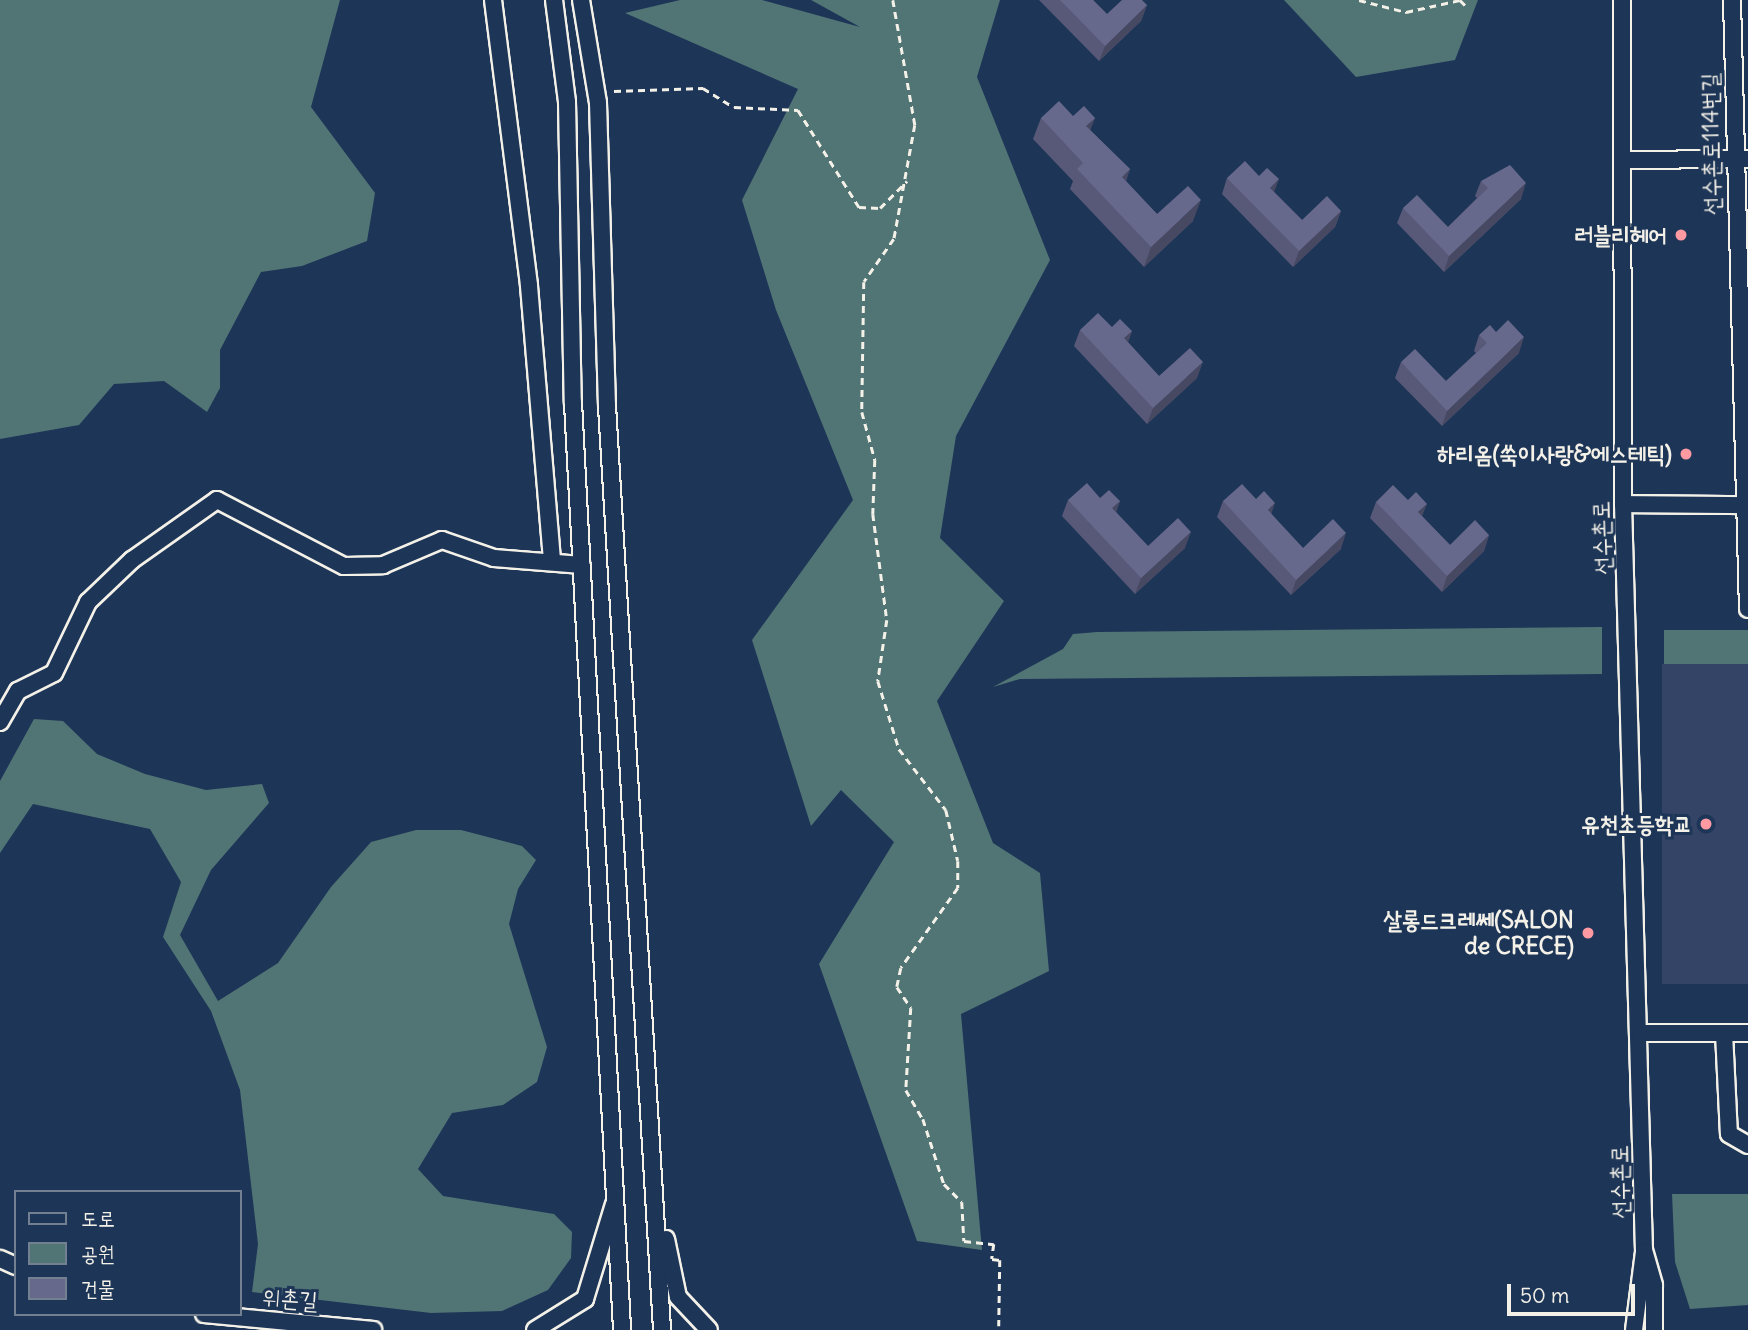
<!DOCTYPE html>
<html>
<head>
<meta charset="utf-8">
<style>
  body { margin:0 }
  #map { position:relative; width:1748px; height:1330px; overflow:hidden; background:#1d3557; font-family:Delius,"Poor Story",sans-serif }
  div>[style] { position:absolute }
  .built>* { inset:0; background:#334467; transform-origin:0 0 }
  .green>* { inset:0; background:#517475; transform-origin:0 0 }
  .path>* { height:2.5px; margin-top:-1.25px; transform-origin:0; background:repeating-linear-gradient(90deg,#f4f1e8 0 7px,transparent 0 12px) }
  .roads { filter:drop-shadow(2px 0 #f4f1e8) drop-shadow(-2px 0 #f4f1e8) drop-shadow(0 2px #f4f1e8) drop-shadow(0 -2px #f4f1e8) }
  .minor>* { height:16px; margin:-8px; padding:0 8px; transform-origin:8px; border-radius:8px; background:#1d3557 }
  .wall>* { inset:0; background:#585978 }
  .shaded-wall>* { inset:0; background:#474962 }
  .building>* { inset:0; background:#66688c }
  .dots>* { width:19px; height:19px; translate:-50% -50%; box-sizing:border-box; border:4px solid #1d3557; border-radius:50% }
  span { translate:-50% -50%; white-space:nowrap; text-align:center; line-height:1.15; -webkit-text-stroke:6px #1d3557; paint-order:stroke }
  .street-label { font-size:23px; color:#f4f1e8 }
  .poi-label { font-size:23px; color:#f4f1e8; font-weight:700 }
  .right { translate:-100% -50%; text-align:right }
  .legend { position:absolute; left:14px; top:1190px; width:228px; height:126px; box-sizing:border-box; background:#1d3557; border:2px solid #738091; margin:0; padding:9px 12px; list-style:none; font-size:21px; color:#f4f1e8 }
  .legend li { display:flex; align-items:center; gap:14px; height:35px }
  .legend b { width:35px; border:2px solid #738091 }
  .scale { position:absolute; left:1507px; top:1284px; width:128px; height:32px; box-sizing:border-box; border:4px solid #f4f1e8; border-top:0; padding-left:9px; font-size:21px; line-height:24px; white-space:nowrap; color:#f4f1e8; -webkit-text-stroke:5px #1d3557; paint-order:stroke }
</style>
</head>
<body>
<div id="map">
  <div class="built">
    <i style="left:1662px;top:664px;width:86px;height:320px"></i>
  </div>
  <div class="green">
    <i style="clip-path:polygon(0 0,340px 0,311px 107px,375px 193px,367px 241px,302px 266px,261px 272px,220px 350px,220px 388px,207px 412px,164px 381px,114px 384px,79px 425px,0 439px)"></i>
    <i style="clip-path:polygon(680px 0,762px 0,860px 27px,811px 0,1000px 0,977px 77px,1050px 260px,956px 436px,940px 538px,1004px 601px,937px 701px,993px 843px,1040px 873px,1049px 971px,961px 1014px,982px 1250px,917px 1241px,819px 964px,894px 842px,841px 790px,811px 826px,752px 640px,853px 500px,776px 310px,742px 200px,798px 89px,625px 13px)"></i>
    <i style="clip-path:polygon(1284px 0,1478px 0,1455px 60px,1356px 77px)"></i>
    <i style="clip-path:polygon(1602px 627px,1602px 674px,1020px 679px,993px 687px,1063px 649px,1073px 634px,1097px 632px)"></i>
    <i style="left:1748px;top:630px;width:34px;height:84px;rotate:90deg"></i>
    <i style="clip-path:polygon(34px 719px,63px 721px,97px 754px,145px 774px,206px 790px,262px 784px,269px 803px,211px 870px,180px 935px,218px 1001px,278px 963px,331px 887px,371px 842px,416px 830px,461px 830px,522px 846px,536px 860px,518px 889px,509px 924px,547px 1047px,537px 1082px,503px 1105px,452px 1113px,418px 1169px,443px 1196px,554px 1214px,572px 1232px,571px 1258px,548px 1290px,502px 1311px,431px 1313px,252px 1292px,258px 1244px,240px 1090px,211px 1011px,163px 937px,181px 882px,150px 829px,33px 804px,0 853px,0 781px)"></i>
    <i style="clip-path:polygon(1672px 1194px,1748px 1194px,1748px 1305px,1690px 1309px,1675px 1262px)"></i>
  </div>
  <div class="path">
    <i style="left:893px;top:0;width:127px;rotate:80deg"></i>
    <i style="left:915px;top:125px;width:116px;rotate:100.4deg"></i>
    <i style="left:894px;top:239px;width:52px;rotate:124.9deg"></i>
    <i style="left:864px;top:282px;width:130px;rotate:90.9deg"></i>
    <i style="left:862px;top:412px;width:50px;rotate:74.8deg"></i>
    <i style="left:875px;top:460px;width:54px;rotate:92.1deg"></i>
    <i style="left:873px;top:514px;width:107px;rotate:82.5deg"></i>
    <i style="left:887px;top:620px;width:62px;rotate:98.4deg"></i>
    <i style="left:878px;top:681px;width:71px;rotate:72.8deg"></i>
    <i style="left:899px;top:749px;width:77px;rotate:52.4deg"></i>
    <i style="left:946px;top:810px;width:52px;rotate:76.8deg"></i>
    <i style="left:958px;top:861px;width:27px;rotate:90deg"></i>
    <i style="left:958px;top:888px;width:98px;rotate:125.5deg"></i>
    <i style="left:901px;top:968px;width:19px;rotate:102deg"></i>
    <i style="left:897px;top:987px;width:25px;rotate:56deg"></i>
    <i style="left:911px;top:1008px;width:82px;rotate:93.5deg"></i>
    <i style="left:906px;top:1090px;width:34px;rotate:60deg"></i>
    <i style="left:923px;top:1119px;width:68px;rotate:72.1deg"></i>
    <i style="left:944px;top:1184px;width:25px;rotate:45deg"></i>
    <i style="left:962px;top:1202px;width:39px;rotate:87deg"></i>
    <i style="left:964px;top:1241px;width:30px;rotate:6deg"></i>
    <i style="left:994px;top:1244px;width:15px;rotate:98deg"></i>
    <i style="left:992px;top:1259px;width:8px;rotate:7deg"></i>
    <i style="left:1000px;top:1260px;width:66px;rotate:90.9deg"></i>
    <i style="left:1359px;top:0;width:49px;rotate:14.3deg"></i>
    <i style="left:1406px;top:12px;width:55px;rotate:-12.5deg"></i>
    <i style="left:1460px;top:0;width:11px;rotate:45deg"></i>
    <i style="left:614px;top:91px;width:89px;rotate:-1.9deg"></i>
    <i style="left:703px;top:88px;width:36px;rotate:32deg"></i>
    <i style="left:734px;top:107px;width:64px;rotate:2.7deg"></i>
    <i style="left:798px;top:110px;width:115px;rotate:57.8deg"></i>
    <i style="left:859px;top:207px;width:21px;rotate:3deg"></i>
    <i style="left:880px;top:208px;width:38px;rotate:-45deg"></i>
  </div>
  <div class="roads">
    <div class="minor">
      <i style="left:493px;top:0;width:288px;rotate:82.8deg"></i>
      <i style="left:529px;top:286px;width:276px;rotate:85.2deg"></i>
      <i style="left:554px;top:0;width:103px;rotate:82.7deg"></i>
      <i style="left:567px;top:102px;width:301px;rotate:88.9deg"></i>
      <i style="left:573px;top:403px;width:928px;rotate:86.97deg"></i>
      <i style="left:581px;top:0;width:104px;rotate:80.6deg"></i>
      <i style="left:598px;top:103px;width:303px;rotate:88.3deg"></i>
      <i style="left:607px;top:406px;width:926px;rotate:86.59deg"></i>
      <i style="left:1622px;top:0;width:504px;rotate:89.89deg"></i>
      <i style="left:1623px;top:504px;width:746px;rotate:88.39deg"></i>
      <i style="left:1644px;top:1250px;width:37px;rotate:74deg"></i>
      <i style="left:1654px;top:1286px;width:44px;rotate:90deg"></i>
      <i style="left:1732px;top:0;width:609px;rotate:88.5deg"></i>
      <i style="left:1622px;top:160px;width:126px;rotate:-0.5deg"></i>
      <i style="left:1623px;top:504px;width:125px;rotate:0.5deg"></i>
      <i style="left:0;top:722px;width:36px;rotate:-60deg"></i>
      <i style="left:18px;top:691px;width:40px;rotate:-26.6deg"></i>
      <i style="left:54px;top:673px;width:79px;rotate:-64.4deg"></i>
      <i style="left:88px;top:602px;width:61px;rotate:-43.7deg"></i>
      <i style="left:132px;top:560px;width:104px;rotate:-35.2deg"></i>
      <i style="left:217px;top:500px;width:143px;rotate:27.5deg"></i>
      <i style="left:344px;top:566px;width:39px;rotate:-1deg"></i>
      <i style="left:383px;top:565px;width:64px;rotate:-23deg"></i>
      <i style="left:442px;top:540px;width:55px;rotate:19.1deg"></i>
      <i style="left:494px;top:558px;width:88px;rotate:4.5deg"></i>
      <i style="left:1640px;top:1033px;width:108px"></i>
      <i style="left:1724px;top:1033px;width:101px;rotate:87.2deg"></i>
      <i style="left:1729px;top:1134px;width:22px;rotate:30deg"></i>
      <i style="left:666px;top:1239px;width:59px;rotate:78.3deg"></i>
      <i style="left:678px;top:1297px;width:45px;rotate:46.8deg"></i>
      <i style="left:0;top:1259px;width:17px;rotate:24deg"></i>
      <i style="left:204px;top:1314px;width:170px;rotate:5.4deg"></i>
      <i style="left:535px;top:1330px;width:59px;rotate:-31.8deg"></i>
      <i style="left:585px;top:1299px;width:99px;rotate:-73deg"></i>
      <i style="left:1634px;top:1330px;width:79px;rotate:-82.7deg"></i>
    </div>
  </div>
  <div class="wall">
    <i style="clip-path:polygon(1039px 0,1093px 0,1107px 14px,1147px 5px,1141px 21px,1099px 61px)"></i>
    <i style="clip-path:polygon(1073px 116px,1095px 118px,1090px 130px,1130px 169px,1126px 181px,1157px 214px,1193px 221px,1144px 267px,1070px 189px,1073px 181px,1033px 139px,1041px 118px)"></i>
    <i style="clip-path:polygon(1227px 178px,1274px 192px,1302px 220px,1341px 211px,1335px 227px,1293px 267px,1222px 194px)"></i>
    <i style="clip-path:polygon(1481px 181px,1521px 199px,1444px 272px,1397px 223px,1403px 208px,1448px 227px,1477px 198px,1475px 196px)"></i>
    <i style="clip-path:polygon(1112px 327px,1132px 331px,1128px 342px,1159px 376px,1197px 378px,1147px 424px,1074px 346px,1080px 330px)"></i>
    <i style="clip-path:polygon(1479px 335px,1519px 353px,1442px 426px,1395px 378px,1401px 362px,1446px 381px,1476px 353px,1474px 351px)"></i>
    <i style="clip-path:polygon(1100px 498px,1120px 501px,1116px 512px,1148px 546px,1185px 548px,1135px 594px,1062px 516px,1068px 500px)"></i>
    <i style="clip-path:polygon(1256px 499px,1303px 548px,1341px 549px,1291px 595px,1217px 517px,1223px 501px)"></i>
    <i style="clip-path:polygon(1376px 502px,1422px 516px,1450px 545px,1489px 535px,1484px 551px,1442px 592px,1370px 518px)"></i>
  </div>
  <div class="shaded-wall">
    <i style="clip-path:polygon(1147px 5px,1141px 21px,1099px 61px,1105px 46px)"></i>
    <i style="clip-path:polygon(1095px 118px,1087px 138px,1086px 126px)"></i>
    <i style="clip-path:polygon(1130px 169px,1122px 190px,1122px 177px)"></i>
    <i style="clip-path:polygon(1279px 179px,1273px 195px,1270px 188px)"></i>
    <i style="clip-path:polygon(1526px 183px,1521px 199px,1444px 272px,1449px 256px)"></i>
    <i style="clip-path:polygon(1201px 200px,1193px 221px,1144px 267px,1151px 247px)"></i>
    <i style="clip-path:polygon(1341px 211px,1335px 227px,1293px 267px,1299px 251px)"></i>
    <i style="clip-path:polygon(1132px 331px,1126px 347px,1124px 338px)"></i>
    <i style="clip-path:polygon(1524px 337px,1519px 353px,1442px 426px,1447px 411px)"></i>
    <i style="clip-path:polygon(1203px 362px,1197px 378px,1147px 424px,1153px 408px)"></i>
    <i style="clip-path:polygon(1120px 501px,1114px 517px,1112px 508px)"></i>
    <i style="clip-path:polygon(1275px 503px,1270px 518px,1268px 510px)"></i>
    <i style="clip-path:polygon(1427px 504px,1421px 519px,1418px 512px)"></i>
    <i style="clip-path:polygon(1191px 532px,1185px 548px,1135px 594px,1141px 578px)"></i>
    <i style="clip-path:polygon(1346px 533px,1341px 549px,1291px 595px,1296px 580px)"></i>
    <i style="clip-path:polygon(1489px 535px,1484px 551px,1442px 592px,1447px 576px)"></i>
  </div>
  <div class="building">
    <i style="clip-path:polygon(1060px 0,1093px 0,1107px 14px,1122px 0,1142px 0,1147px 5px,1105px 46px)"></i>
    <i style="clip-path:polygon(1059px 101px,1073px 116px,1084px 106px,1095px 118px,1086px 126px,1130px 169px,1122px 177px,1157px 214px,1188px 186px,1201px 200px,1151px 247px,1077px 169px,1083px 163px,1041px 118px)"></i>
    <i style="clip-path:polygon(1245px 161px,1259px 176px,1267px 168px,1279px 179px,1270px 188px,1302px 220px,1327px 196px,1341px 211px,1299px 251px,1227px 178px)"></i>
    <i style="clip-path:polygon(1510px 165px,1526px 183px,1449px 256px,1403px 208px,1417px 195px,1448px 227px,1488px 188px,1481px 181px)"></i>
    <i style="clip-path:polygon(1098px 313px,1112px 327px,1120px 319px,1132px 331px,1124px 338px,1159px 376px,1190px 348px,1203px 362px,1153px 408px,1080px 330px)"></i>
    <i style="clip-path:polygon(1508px 320px,1524px 337px,1447px 411px,1401px 362px,1415px 349px,1446px 381px,1487px 343px,1479px 335px,1490px 325px,1496px 332px)"></i>
    <i style="clip-path:polygon(1087px 483px,1100px 498px,1109px 490px,1120px 501px,1112px 508px,1148px 546px,1178px 518px,1191px 532px,1141px 578px,1068px 500px)"></i>
    <i style="clip-path:polygon(1242px 484px,1256px 499px,1264px 491px,1275px 503px,1268px 510px,1303px 548px,1333px 519px,1346px 533px,1296px 580px,1223px 501px)"></i>
    <i style="clip-path:polygon(1393px 485px,1408px 500px,1416px 492px,1427px 504px,1418px 512px,1450px 545px,1475px 520px,1489px 535px,1447px 576px,1376px 502px)"></i>
  </div>
  <div class="dots">
    <i style="left:1681px;top:235px;background:#ff9aa2"></i>
    <i style="left:1686px;top:454px;background:#ff9aa2"></i>
    <i style="left:1706px;top:824px;background:#ff9aa2"></i>
    <i style="left:1588px;top:933px;background:#ff9aa2"></i>
  </div>
  <div class="street-label">
    <span style="left:1711px;top:144px;rotate:-91deg">선수촌로114번길</span>
    <span style="left:1602px;top:538px;rotate:-92deg">선수촌로</span>
    <span style="left:1620px;top:1182px;rotate:-91deg">선수촌로</span>
    <span style="left:290px;top:1299px;rotate:4deg">위촌길</span>
  </div>
  <div class="poi-label">
    <span class="right" style="left:1667px;top:235px">러블리헤어</span>
    <span class="right" style="left:1672px;top:454px">하리옴(쑥이사랑&amp;에스테틱)</span>
    <span class="right" style="left:1692px;top:824px">유천초등학교</span>
    <span class="right" style="left:1574px;top:933px">살롱드크레쎄(SALON<br>de CRECE)</span>
  </div>
  <ul class="legend">
  <li><b style="height:9px;background:#1d3557"></b>도로</li>
  <li><b style="height:19px;background:#517475"></b>공원</li>
  <li><b style="height:19px;background:#66688c"></b>건물</li>
  </ul>
  <div class="scale">50 m</div>
</div>
</body>
</html>
